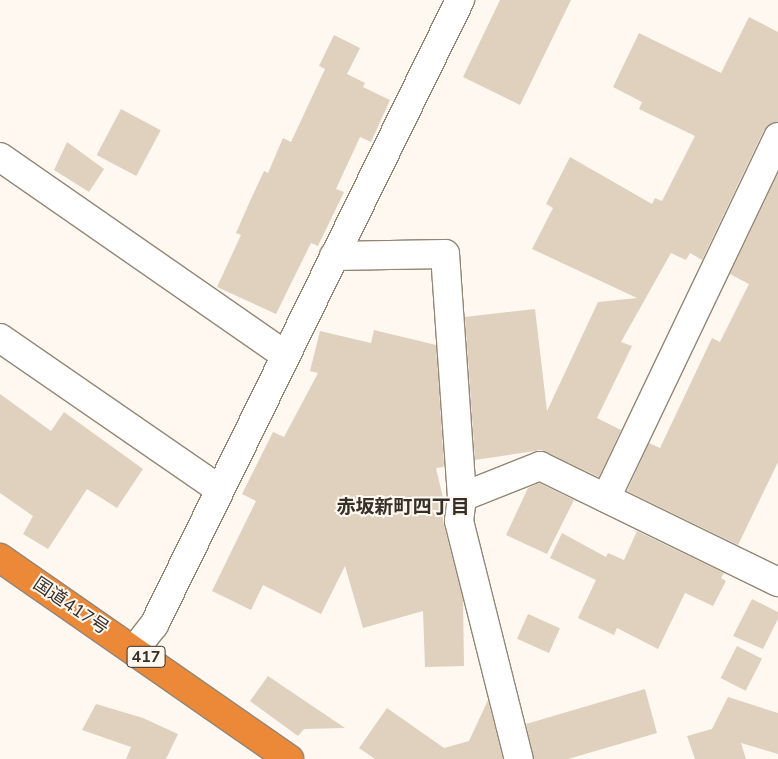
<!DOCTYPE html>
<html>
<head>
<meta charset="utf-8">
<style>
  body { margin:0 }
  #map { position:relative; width:778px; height:759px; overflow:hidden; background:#fef8f0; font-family:"Nunito Sans","Noto Sans JP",sans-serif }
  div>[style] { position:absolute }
  .building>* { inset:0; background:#dfd1be; transform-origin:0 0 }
  .roads { filter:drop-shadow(1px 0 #948675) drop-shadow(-1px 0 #948675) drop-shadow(0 1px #948675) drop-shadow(0 -1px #948675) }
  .street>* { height:28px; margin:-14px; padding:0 14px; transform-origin:14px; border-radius:14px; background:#fff }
  .highway>* { height:28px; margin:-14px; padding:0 14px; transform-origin:14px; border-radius:14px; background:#eb8939 }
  span { translate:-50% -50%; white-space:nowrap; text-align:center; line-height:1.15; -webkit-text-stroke:4px #fef8f0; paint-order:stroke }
  .shield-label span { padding:1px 4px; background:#fef8f0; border:1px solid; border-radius:4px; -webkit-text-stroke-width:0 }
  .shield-label { font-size:16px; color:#352f28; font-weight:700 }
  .street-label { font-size:18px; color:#352f28 }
  .neighbourhood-label { font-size:19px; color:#352f28; font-weight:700 }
</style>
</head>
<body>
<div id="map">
  <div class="building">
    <i style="clip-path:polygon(500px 0,571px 0,520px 105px,463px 77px)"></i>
    <i style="clip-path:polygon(749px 17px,778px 32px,778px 122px,764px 130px,702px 260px,690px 253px,686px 260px,671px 253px,621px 342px,632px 346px,597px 418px,621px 430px,599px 477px,541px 450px,475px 460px,465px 317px,535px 309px,547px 411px,598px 302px,637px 298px,532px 249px,553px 208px,546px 204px,570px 157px,652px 204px,655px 198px,662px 201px,695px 136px,639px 109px,642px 102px,613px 87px,639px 33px,721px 73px)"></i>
    <i style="clip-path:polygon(334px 35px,360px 48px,347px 74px,365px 83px,363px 87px,390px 100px,371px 142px,360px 137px,336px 189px,344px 192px,318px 246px,311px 243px,276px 314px,217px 287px,241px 235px,236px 233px,250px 201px,264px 171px,268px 173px,283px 138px,291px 142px,325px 69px,319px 66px)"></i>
    <i style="left:121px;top:109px;width:45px;height:52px;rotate:28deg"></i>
    <i style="clip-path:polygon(67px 142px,104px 169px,89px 192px,54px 170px)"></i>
    <i style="clip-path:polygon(778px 173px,778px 462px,738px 545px,627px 491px,649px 443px,660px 448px,712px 338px,720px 342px,749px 284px,730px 274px)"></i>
    <i style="clip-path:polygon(374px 330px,436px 345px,444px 464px,443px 467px,436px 468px,445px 506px,442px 514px,444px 525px,463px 599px,464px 666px,425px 667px,423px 611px,363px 628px,345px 566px,321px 614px,263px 585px,251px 610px,212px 591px,256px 501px,242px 494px,273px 432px,284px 437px,318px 373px,310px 371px,320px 331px,371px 343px)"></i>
    <i style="clip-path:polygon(0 394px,51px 431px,64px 412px,143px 469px,117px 508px,87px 489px,48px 549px,23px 534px,33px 516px,0 493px)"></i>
    <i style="clip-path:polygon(539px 483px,574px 500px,547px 554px,506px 535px,528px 488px)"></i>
    <i style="clip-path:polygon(637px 531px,724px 573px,721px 578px,726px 581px,713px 606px,685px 593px,658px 649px,617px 628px,614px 635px,578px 618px,596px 580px,550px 558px,562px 533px,606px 557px,608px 553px,624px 560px)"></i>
    <i style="clip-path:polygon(752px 599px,778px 612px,778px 619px,763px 649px,733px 636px)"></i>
    <i style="left:528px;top:614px;width:35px;height:27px;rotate:24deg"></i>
    <i style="left:737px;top:646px;width:28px;height:36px;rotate:27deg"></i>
    <i style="clip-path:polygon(268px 676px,345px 728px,304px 729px,298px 736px,250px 701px)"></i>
    <i style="clip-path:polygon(645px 689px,657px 733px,568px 759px,534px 759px,526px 724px)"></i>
    <i style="clip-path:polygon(728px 697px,778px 713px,778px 754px,741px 743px,746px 759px,695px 759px,687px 736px,712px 729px)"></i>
    <i style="clip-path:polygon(488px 700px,503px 759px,375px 759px,359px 748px,387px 708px,444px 748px,469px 741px)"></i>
    <i style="clip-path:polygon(96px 704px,143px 718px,178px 734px,166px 759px,126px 759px,131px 747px,82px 730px)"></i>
  </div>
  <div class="roads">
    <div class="street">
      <i style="left:0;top:157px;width:348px;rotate:34.8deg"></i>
      <i style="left:334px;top:256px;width:111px;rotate:-1deg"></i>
      <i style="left:445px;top:254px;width:244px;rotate:86deg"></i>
      <i style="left:462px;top:497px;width:24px;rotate:97deg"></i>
      <i style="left:459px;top:521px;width:245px;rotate:75.9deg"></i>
      <i style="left:0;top:338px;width:266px;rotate:34.6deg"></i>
      <i style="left:462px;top:497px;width:84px;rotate:-21.7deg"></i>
      <i style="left:540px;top:466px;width:265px;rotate:26deg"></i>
      <i style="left:606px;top:498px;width:400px;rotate:-64.5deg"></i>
      <i style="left:135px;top:649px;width:31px;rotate:-52deg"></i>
      <i style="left:154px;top:625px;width:696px;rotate:-63.91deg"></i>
    </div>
    <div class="highway">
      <i style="left:0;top:558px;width:352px;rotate:34.8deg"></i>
    </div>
  </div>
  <div class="shield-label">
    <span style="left:146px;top:657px">417</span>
  </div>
  <div class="street-label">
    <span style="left:71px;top:606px;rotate:34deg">国道417号</span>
  </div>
  <div class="neighbourhood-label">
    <span style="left:403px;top:508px">赤坂新町四丁目</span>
  </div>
</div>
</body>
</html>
